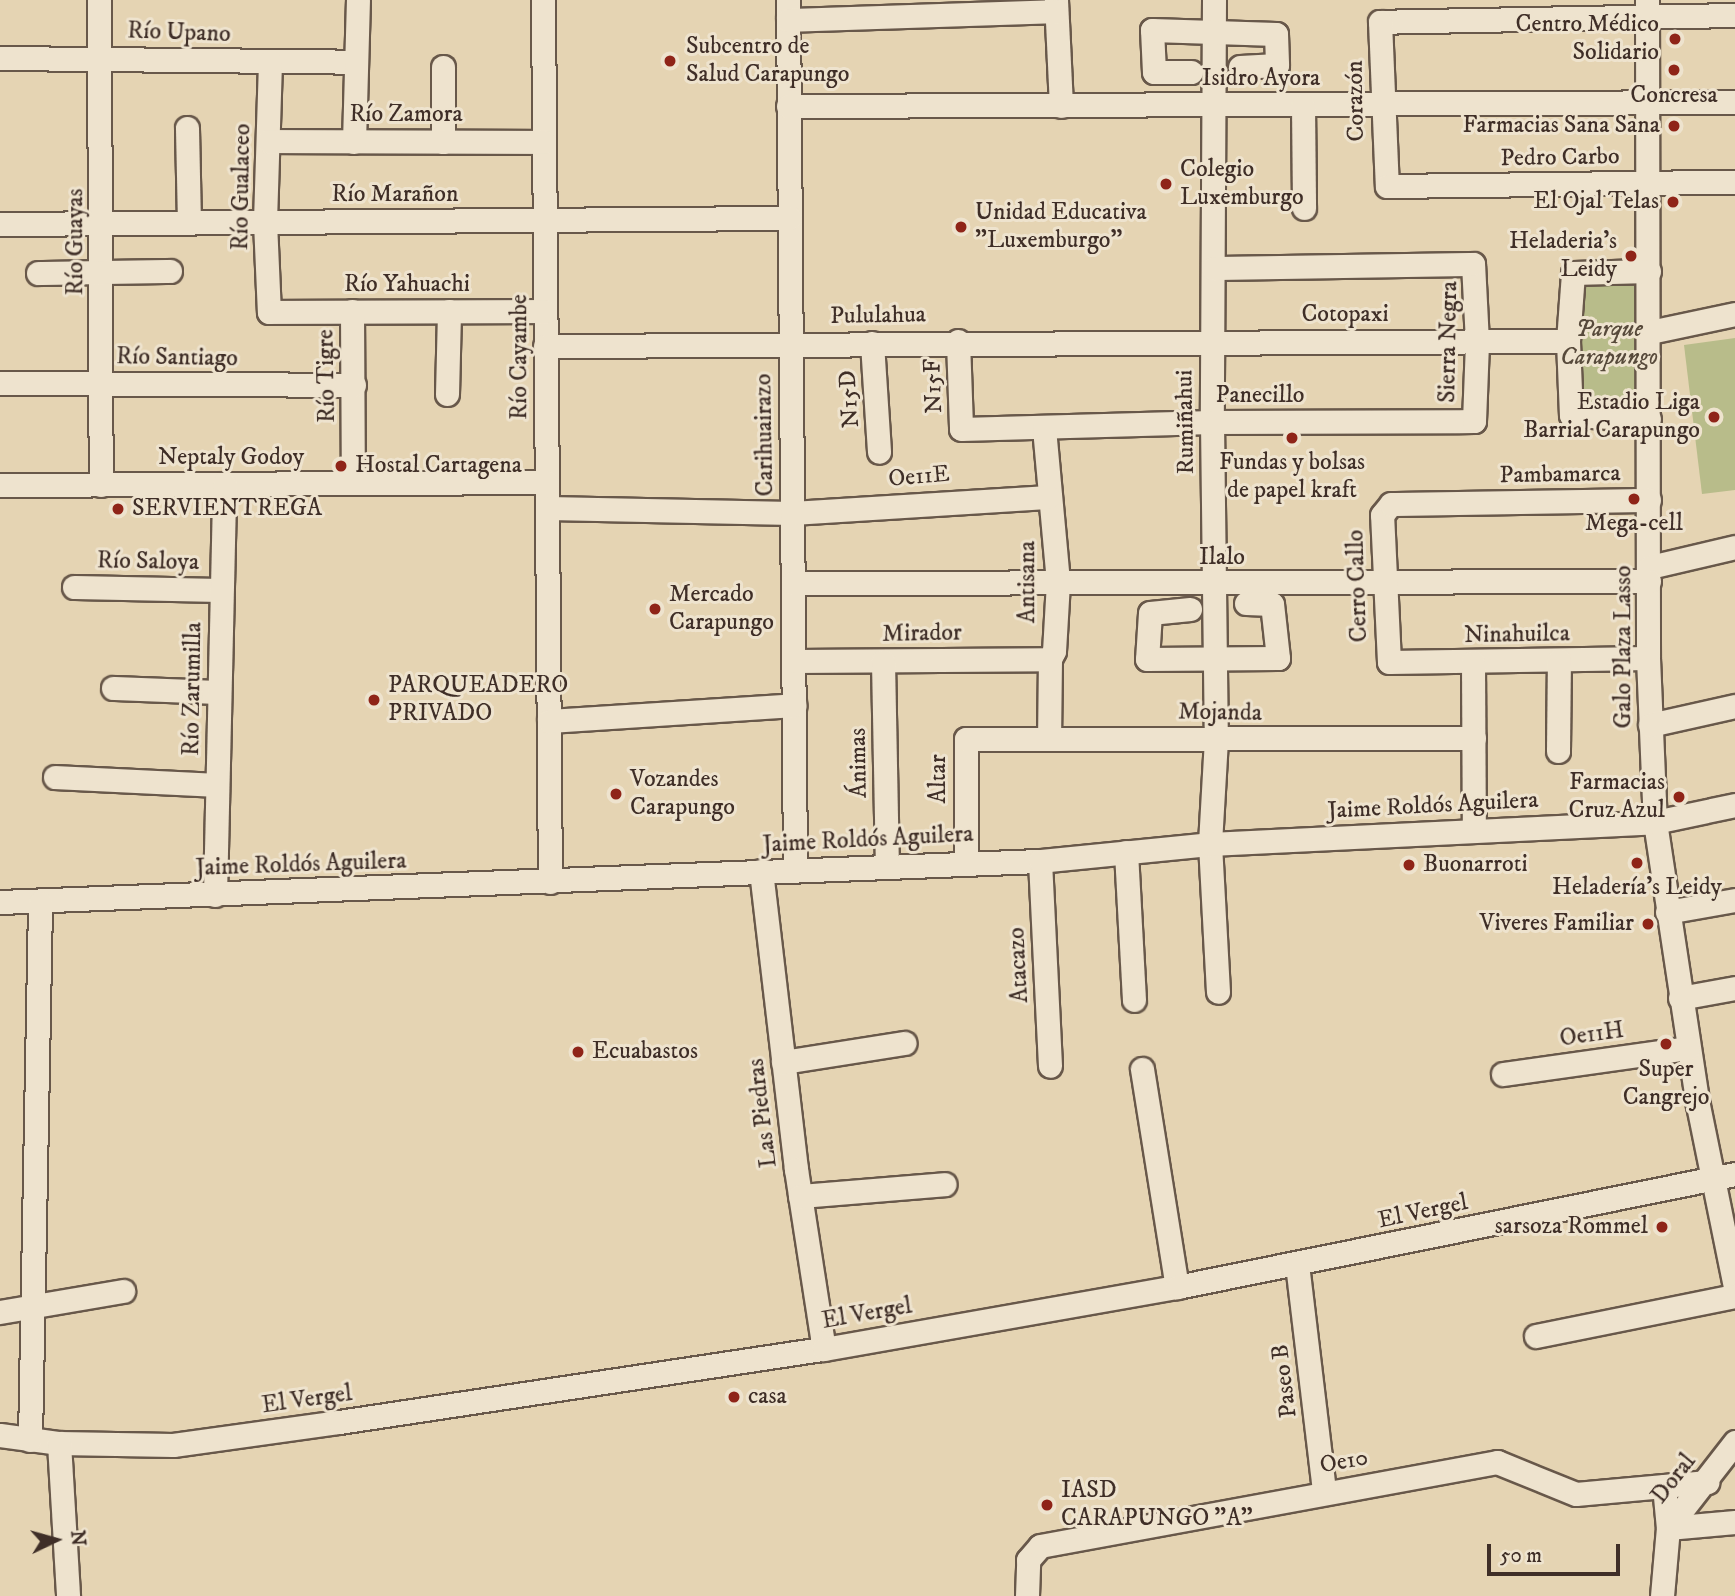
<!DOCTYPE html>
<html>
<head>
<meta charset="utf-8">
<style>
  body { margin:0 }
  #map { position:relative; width:1735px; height:1596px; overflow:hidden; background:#e5d4b3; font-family:"IM FELL DW Pica",serif }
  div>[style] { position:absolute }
  .green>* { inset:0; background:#b8bc8a; transform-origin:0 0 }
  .roads { filter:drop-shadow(2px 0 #68584a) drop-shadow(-2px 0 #68584a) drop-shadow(0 2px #68584a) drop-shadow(0 -2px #68584a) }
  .minor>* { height:23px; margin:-11.5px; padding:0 11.5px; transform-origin:11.5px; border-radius:11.5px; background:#eee3ce }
  .dots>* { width:19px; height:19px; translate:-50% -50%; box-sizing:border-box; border:4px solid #eee3ce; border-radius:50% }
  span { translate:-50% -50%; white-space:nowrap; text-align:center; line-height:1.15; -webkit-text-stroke:6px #eee3ce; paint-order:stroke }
  .poi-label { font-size:24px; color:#3f2e27 }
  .right { translate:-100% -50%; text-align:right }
  .left { translate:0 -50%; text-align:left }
  .street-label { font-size:24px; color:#3f2e27 }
  .park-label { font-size:24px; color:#574a3b; font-style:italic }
  .north { position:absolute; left:21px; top:1505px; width:70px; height:70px; -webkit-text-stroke:5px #eee3ce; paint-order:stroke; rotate:85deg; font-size:19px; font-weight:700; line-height:28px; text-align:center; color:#3f2e27 }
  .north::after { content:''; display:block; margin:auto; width:24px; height:32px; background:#3f2e27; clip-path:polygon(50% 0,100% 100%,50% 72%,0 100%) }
  .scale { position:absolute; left:1487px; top:1544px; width:133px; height:32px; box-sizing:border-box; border:4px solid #3f2e27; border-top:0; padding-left:9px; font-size:21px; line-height:24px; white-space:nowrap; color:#3f2e27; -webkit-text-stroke:5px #eee3ce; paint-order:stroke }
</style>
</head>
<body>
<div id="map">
  <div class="green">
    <i style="left:1576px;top:274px;width:66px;height:140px"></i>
    <i style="clip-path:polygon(1735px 338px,1735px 490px,1702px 494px,1684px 345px)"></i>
  </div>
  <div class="roads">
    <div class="minor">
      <i style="left:99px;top:0;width:485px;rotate:89.8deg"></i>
      <i style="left:543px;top:0;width:882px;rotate:89.55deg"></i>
      <i style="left:788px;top:0;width:869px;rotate:89.54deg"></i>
      <i style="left:1056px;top:0;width:106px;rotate:87.3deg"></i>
      <i style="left:1214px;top:0;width:422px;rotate:90.3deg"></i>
      <i style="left:1212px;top:422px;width:317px;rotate:89.3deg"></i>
      <i style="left:1216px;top:739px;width:105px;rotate:93.3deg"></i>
      <i style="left:1210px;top:844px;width:148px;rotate:86.9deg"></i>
      <i style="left:1647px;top:0;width:658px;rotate:89.91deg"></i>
      <i style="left:1648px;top:658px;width:164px;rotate:87.6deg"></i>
      <i style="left:1655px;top:822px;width:286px;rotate:81.4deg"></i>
      <i style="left:1698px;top:1105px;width:186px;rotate:78.5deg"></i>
      <i style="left:1735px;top:15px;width:355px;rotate:178.9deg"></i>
      <i style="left:1380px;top:22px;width:164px;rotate:87.6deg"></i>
      <i style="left:1387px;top:186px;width:348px;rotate:-0.7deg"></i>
      <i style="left:788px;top:20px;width:268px;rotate:-1.9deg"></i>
      <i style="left:0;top:58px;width:356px;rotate:0.6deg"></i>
      <i style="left:270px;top:62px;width:160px;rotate:91.8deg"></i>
      <i style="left:265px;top:222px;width:90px;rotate:87.5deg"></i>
      <i style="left:269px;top:312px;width:276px;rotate:-0.2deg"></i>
      <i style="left:443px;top:67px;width:75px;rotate:90deg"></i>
      <i style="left:1191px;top:72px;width:37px;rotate:180deg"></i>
      <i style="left:1154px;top:72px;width:42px;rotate:-92.7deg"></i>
      <i style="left:1152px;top:30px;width:124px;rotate:1.8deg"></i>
      <i style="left:1276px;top:34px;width:31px;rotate:88deg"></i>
      <i style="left:1277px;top:65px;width:37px;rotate:177deg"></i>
      <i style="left:788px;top:106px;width:947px;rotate:-0.24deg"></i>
      <i style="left:1303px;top:106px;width:102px;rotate:89.4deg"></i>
      <i style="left:187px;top:128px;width:94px;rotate:88.8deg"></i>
      <i style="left:269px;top:141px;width:275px;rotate:0.2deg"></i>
      <i style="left:354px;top:142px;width:142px;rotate:-88.4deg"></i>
      <i style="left:0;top:224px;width:790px;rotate:-0.44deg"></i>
      <i style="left:1649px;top:271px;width:76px;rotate:178.5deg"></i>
      <i style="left:1573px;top:273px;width:68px;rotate:94.2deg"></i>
      <i style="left:1568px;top:341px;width:74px;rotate:87.7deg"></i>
      <i style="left:1571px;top:415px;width:78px;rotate:2.9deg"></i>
      <i style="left:38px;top:273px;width:132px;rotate:-0.9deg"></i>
      <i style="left:352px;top:311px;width:172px;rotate:89.7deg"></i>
      <i style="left:1650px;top:332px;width:87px;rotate:-12deg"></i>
      <i style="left:958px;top:341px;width:88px;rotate:88deg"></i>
      <i style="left:961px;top:429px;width:251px;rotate:-1.6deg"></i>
      <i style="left:1212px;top:422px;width:262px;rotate:-0.2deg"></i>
      <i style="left:1474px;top:421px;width:79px;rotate:-87.8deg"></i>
      <i style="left:1477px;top:342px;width:78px;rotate:-92.9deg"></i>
      <i style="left:1473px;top:264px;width:260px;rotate:179.1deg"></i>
      <i style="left:872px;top:343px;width:109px;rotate:86.3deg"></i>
      <i style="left:545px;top:346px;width:1023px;rotate:-0.28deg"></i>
      <i style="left:0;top:383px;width:354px;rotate:0.3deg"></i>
      <i style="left:447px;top:394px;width:83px;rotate:-88.6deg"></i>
      <i style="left:1044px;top:428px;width:155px;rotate:84.8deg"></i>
      <i style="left:1058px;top:582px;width:69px;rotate:93.3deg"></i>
      <i style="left:1054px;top:651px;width:9px;rotate:117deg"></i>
      <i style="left:1050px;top:659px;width:78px;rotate:90.7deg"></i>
      <i style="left:0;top:485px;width:547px;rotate:-0.31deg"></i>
      <i style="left:548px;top:508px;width:244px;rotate:1.2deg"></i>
      <i style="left:792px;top:513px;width:257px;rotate:-3.6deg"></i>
      <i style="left:1650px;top:567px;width:87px;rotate:-13.2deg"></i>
      <i style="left:793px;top:583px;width:856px;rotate:-0.13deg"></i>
      <i style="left:74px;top:587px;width:147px;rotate:1.2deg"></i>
      <i style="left:1190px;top:609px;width:40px;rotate:174.3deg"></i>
      <i style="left:1150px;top:613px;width:46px;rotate:93.7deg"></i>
      <i style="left:1147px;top:659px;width:131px;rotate:-0.4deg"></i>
      <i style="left:1278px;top:658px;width:54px;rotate:-96.3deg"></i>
      <i style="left:1272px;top:604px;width:26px;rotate:-178deg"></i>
      <i style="left:1648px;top:658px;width:259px;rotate:179.1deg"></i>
      <i style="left:1389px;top:662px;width:147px;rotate:-92.7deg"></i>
      <i style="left:1382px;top:515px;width:14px;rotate:-51deg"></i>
      <i style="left:1391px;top:504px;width:258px;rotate:-0.9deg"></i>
      <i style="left:795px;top:661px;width:255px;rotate:-0.4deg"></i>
      <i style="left:883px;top:661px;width:203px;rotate:88.9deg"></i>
      <i style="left:1473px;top:662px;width:167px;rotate:89.7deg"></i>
      <i style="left:113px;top:688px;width:106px;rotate:2.2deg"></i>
      <i style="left:549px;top:721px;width:246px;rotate:-3.7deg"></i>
      <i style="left:1650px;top:725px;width:87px;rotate:-12.6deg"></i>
      <i style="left:1558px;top:751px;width:91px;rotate:-89.4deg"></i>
      <i style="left:55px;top:777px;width:162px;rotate:2.8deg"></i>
      <i style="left:1126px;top:852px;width:148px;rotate:86.9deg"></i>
      <i style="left:966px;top:860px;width:121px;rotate:-90deg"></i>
      <i style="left:966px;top:739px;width:508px;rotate:-0.11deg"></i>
      <i style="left:1040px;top:861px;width:205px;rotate:87.2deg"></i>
      <i style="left:761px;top:871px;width:300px;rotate:83.3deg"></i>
      <i style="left:796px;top:1169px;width:182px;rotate:81.2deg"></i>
      <i style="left:215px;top:895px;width:411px;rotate:-88.7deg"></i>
      <i style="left:0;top:902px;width:1041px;rotate:-2.26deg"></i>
      <i style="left:1040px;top:861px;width:171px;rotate:-5.7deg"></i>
      <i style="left:1210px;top:844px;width:446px;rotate:-2.8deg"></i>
      <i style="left:1655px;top:822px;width:82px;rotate:-12deg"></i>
      <i style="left:1667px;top:912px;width:69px;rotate:-10deg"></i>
      <i style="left:1680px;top:998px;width:56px;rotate:-10.3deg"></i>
      <i style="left:783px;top:1062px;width:123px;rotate:-8.9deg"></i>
      <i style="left:1142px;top:1069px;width:221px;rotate:80.9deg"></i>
      <i style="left:1503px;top:1074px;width:187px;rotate:-8deg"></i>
      <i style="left:800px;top:1196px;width:145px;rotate:-4.7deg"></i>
      <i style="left:1297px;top:1264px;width:229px;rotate:83.2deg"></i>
      <i style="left:0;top:1312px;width:125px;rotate:-9.7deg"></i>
      <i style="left:1536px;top:1336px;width:203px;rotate:-11.4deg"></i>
      <i style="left:0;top:1435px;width:60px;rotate:7.7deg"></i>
      <i style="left:59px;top:1443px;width:114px;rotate:1deg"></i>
      <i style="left:173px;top:1445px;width:168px;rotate:-7.9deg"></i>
      <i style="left:339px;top:1422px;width:490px;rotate:-8.6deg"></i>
      <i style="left:824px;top:1349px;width:358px;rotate:-10deg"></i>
      <i style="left:1177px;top:1287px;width:569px;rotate:-11.45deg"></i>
      <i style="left:30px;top:1440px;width:537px;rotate:-88.93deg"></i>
      <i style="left:59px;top:1443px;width:153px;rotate:86.6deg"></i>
      <i style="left:1664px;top:1486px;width:42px;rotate:84.6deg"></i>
      <i style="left:1668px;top:1528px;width:67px;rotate:-5.1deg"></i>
      <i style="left:1027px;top:1596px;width:36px;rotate:-88deg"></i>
      <i style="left:1028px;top:1560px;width:18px;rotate:-49deg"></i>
      <i style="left:1040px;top:1546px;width:465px;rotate:-10.4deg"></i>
      <i style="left:1497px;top:1462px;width:85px;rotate:22.1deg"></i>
      <i style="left:1576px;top:1494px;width:132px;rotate:-5.2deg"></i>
      <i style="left:1662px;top:1596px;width:68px;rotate:-85deg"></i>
      <i style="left:1668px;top:1528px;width:109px;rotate:-52.1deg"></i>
    </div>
  </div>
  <div class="dots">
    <i style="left:1675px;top:39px;background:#8f2418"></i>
    <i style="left:670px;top:61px;background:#8f2418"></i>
    <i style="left:1674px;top:70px;background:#8f2418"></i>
    <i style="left:1674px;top:126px;background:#8f2418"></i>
    <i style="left:1166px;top:184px;background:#8f2418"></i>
    <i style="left:1673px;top:202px;background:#8f2418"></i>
    <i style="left:961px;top:227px;background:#8f2418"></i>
    <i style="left:1631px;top:256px;background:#8f2418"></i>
    <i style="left:1714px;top:417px;background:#8f2418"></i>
    <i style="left:1292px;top:438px;background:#8f2418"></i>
    <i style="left:341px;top:466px;background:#8f2418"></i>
    <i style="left:1634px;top:499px;background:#8f2418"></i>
    <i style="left:118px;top:509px;background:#8f2418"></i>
    <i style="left:655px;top:609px;background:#8f2418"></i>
    <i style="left:374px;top:700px;background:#8f2418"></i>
    <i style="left:616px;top:794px;background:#8f2418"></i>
    <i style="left:1679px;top:797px;background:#8f2418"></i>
    <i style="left:1637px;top:863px;background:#8f2418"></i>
    <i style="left:1409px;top:865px;background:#8f2418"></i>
    <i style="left:1648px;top:924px;background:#8f2418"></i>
    <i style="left:1666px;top:1044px;background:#8f2418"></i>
    <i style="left:578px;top:1052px;background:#8f2418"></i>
    <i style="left:1662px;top:1227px;background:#8f2418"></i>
    <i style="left:734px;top:1397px;background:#8f2418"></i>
    <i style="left:1047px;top:1505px;background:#8f2418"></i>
  </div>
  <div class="poi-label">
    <span class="right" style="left:1659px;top:39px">Centro Médico<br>Solidario</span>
    <span class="left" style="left:686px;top:61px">Subcentro de<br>Salud Carapungo</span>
    <span style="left:1674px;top:96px">Concresa</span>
    <span class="right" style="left:1660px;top:126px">Farmacias Sana Sana</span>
    <span class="left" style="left:1180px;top:184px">Colegio<br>Luxemburgo</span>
    <span class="right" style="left:1659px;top:202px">El Ojal Telas</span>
    <span class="left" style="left:975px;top:227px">Unidad Educativa<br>"Luxemburgo"</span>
    <span class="right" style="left:1617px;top:256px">Heladeria's<br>Leidy</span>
    <span class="right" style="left:1700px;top:417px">Estadio Liga<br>Barrial Carapungo</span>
    <span style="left:1292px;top:477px">Fundas y bolsas<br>de papel kraft</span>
    <span class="left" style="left:355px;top:466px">Hostal Cartagena</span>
    <span class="left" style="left:132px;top:509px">SERVIENTREGA</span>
    <span style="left:1634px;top:524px">Mega-cell</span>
    <span class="left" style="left:669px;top:609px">Mercado<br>Carapungo</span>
    <span class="left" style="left:388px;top:700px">PARQUEADERO<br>PRIVADO</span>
    <span class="left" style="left:630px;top:794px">Vozandes<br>Carapungo</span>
    <span class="right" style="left:1665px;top:797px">Farmacias<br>Cruz Azul</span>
    <span class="left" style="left:1423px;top:865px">Buonarroti</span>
    <span style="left:1637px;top:888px">Heladería's Leidy</span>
    <span class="right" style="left:1634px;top:924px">Viveres Familiar</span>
    <span class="left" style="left:592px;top:1052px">Ecuabastos</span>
    <span style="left:1666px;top:1084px">Super<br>Cangrejo</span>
    <span class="right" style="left:1648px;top:1227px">sarsoza Rommel</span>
    <span class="left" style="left:748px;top:1397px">casa</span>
    <span class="left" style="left:1061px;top:1505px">IASD<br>CARAPUNGO "A"</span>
  </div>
  <div class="street-label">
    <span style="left:179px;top:33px;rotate:2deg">Río Upano</span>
    <span style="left:1261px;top:79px">Isidro Ayora</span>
    <span style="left:1356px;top:101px;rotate:-91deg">Corazón</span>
    <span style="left:406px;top:115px">Río Zamora</span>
    <span style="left:1560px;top:158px;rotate:-1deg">Pedro Carbo</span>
    <span style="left:242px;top:187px;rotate:-89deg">Río Gualaceo</span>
    <span style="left:395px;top:195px">Río Marañon</span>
    <span style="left:76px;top:242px;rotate:-90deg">Río Guayas</span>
    <span style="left:407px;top:285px">Río Yahuachi</span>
    <span style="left:1345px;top:315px">Cotopaxi</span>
    <span style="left:878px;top:316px;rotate:-1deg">Pululahua</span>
    <span style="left:1449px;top:342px;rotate:-89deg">Sierra Negra</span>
    <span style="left:520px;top:357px;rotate:-90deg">Río Cayambe</span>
    <span style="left:177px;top:358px;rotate:1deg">Río Santiago</span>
    <span style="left:327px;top:376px;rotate:-91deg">Río Tigre</span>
    <span style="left:934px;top:386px;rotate:-92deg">N15F</span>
    <span style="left:1260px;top:396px">Panecillo</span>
    <span style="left:850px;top:399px;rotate:-94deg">N15D</span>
    <span style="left:1186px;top:422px;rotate:-91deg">Rumiñahui</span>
    <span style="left:765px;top:435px;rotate:-91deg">Carihuairazo</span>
    <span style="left:231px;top:458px">Neptaly Godoy</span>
    <span style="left:1560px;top:475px;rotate:-1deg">Pambamarca</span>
    <span style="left:919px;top:477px;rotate:-5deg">Oe11E</span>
    <span style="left:1222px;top:558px">Ilalo</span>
    <span style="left:148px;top:562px;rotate:1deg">Río Saloya</span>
    <span style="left:1028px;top:582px;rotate:-90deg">Antisana</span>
    <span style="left:1358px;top:586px;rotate:-92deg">Cerro Callo</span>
    <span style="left:922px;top:634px;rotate:-1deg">Mirador</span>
    <span style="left:1517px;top:635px;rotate:-1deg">Ninahuilca</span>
    <span style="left:1624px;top:647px;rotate:-90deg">Galo Plaza Lasso</span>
    <span style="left:193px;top:689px;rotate:-89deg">Río Zarumilla</span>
    <span style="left:1220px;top:713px;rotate:1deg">Mojanda</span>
    <span style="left:859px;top:763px;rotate:-91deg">Ánimas</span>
    <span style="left:939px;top:779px;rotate:-90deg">Altar</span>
    <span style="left:1433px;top:806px;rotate:-3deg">Jaime Roldós Aguilera</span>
    <span style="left:868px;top:840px;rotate:-3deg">Jaime Roldós Aguilera</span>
    <span style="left:301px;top:865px;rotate:-2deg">Jaime Roldós Aguilera</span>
    <span style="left:1019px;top:965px;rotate:-93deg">Atacazo</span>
    <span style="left:1592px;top:1035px;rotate:-8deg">Oe11H</span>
    <span style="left:763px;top:1113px;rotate:-97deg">Las Piedras</span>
    <span style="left:1423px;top:1212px;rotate:-12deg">El Vergel</span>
    <span style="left:867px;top:1314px;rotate:-10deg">El Vergel</span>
    <span style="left:1285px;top:1381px;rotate:-97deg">Paseo B</span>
    <span style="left:307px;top:1400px;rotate:-8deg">El Vergel</span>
    <span style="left:1344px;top:1462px;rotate:-10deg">Oe10</span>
    <span style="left:1674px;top:1479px;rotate:-52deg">Doral</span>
  </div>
  <div class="park-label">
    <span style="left:1609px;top:344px">Parque<br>Carapungo</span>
  </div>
  <div class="north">N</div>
  <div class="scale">50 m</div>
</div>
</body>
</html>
